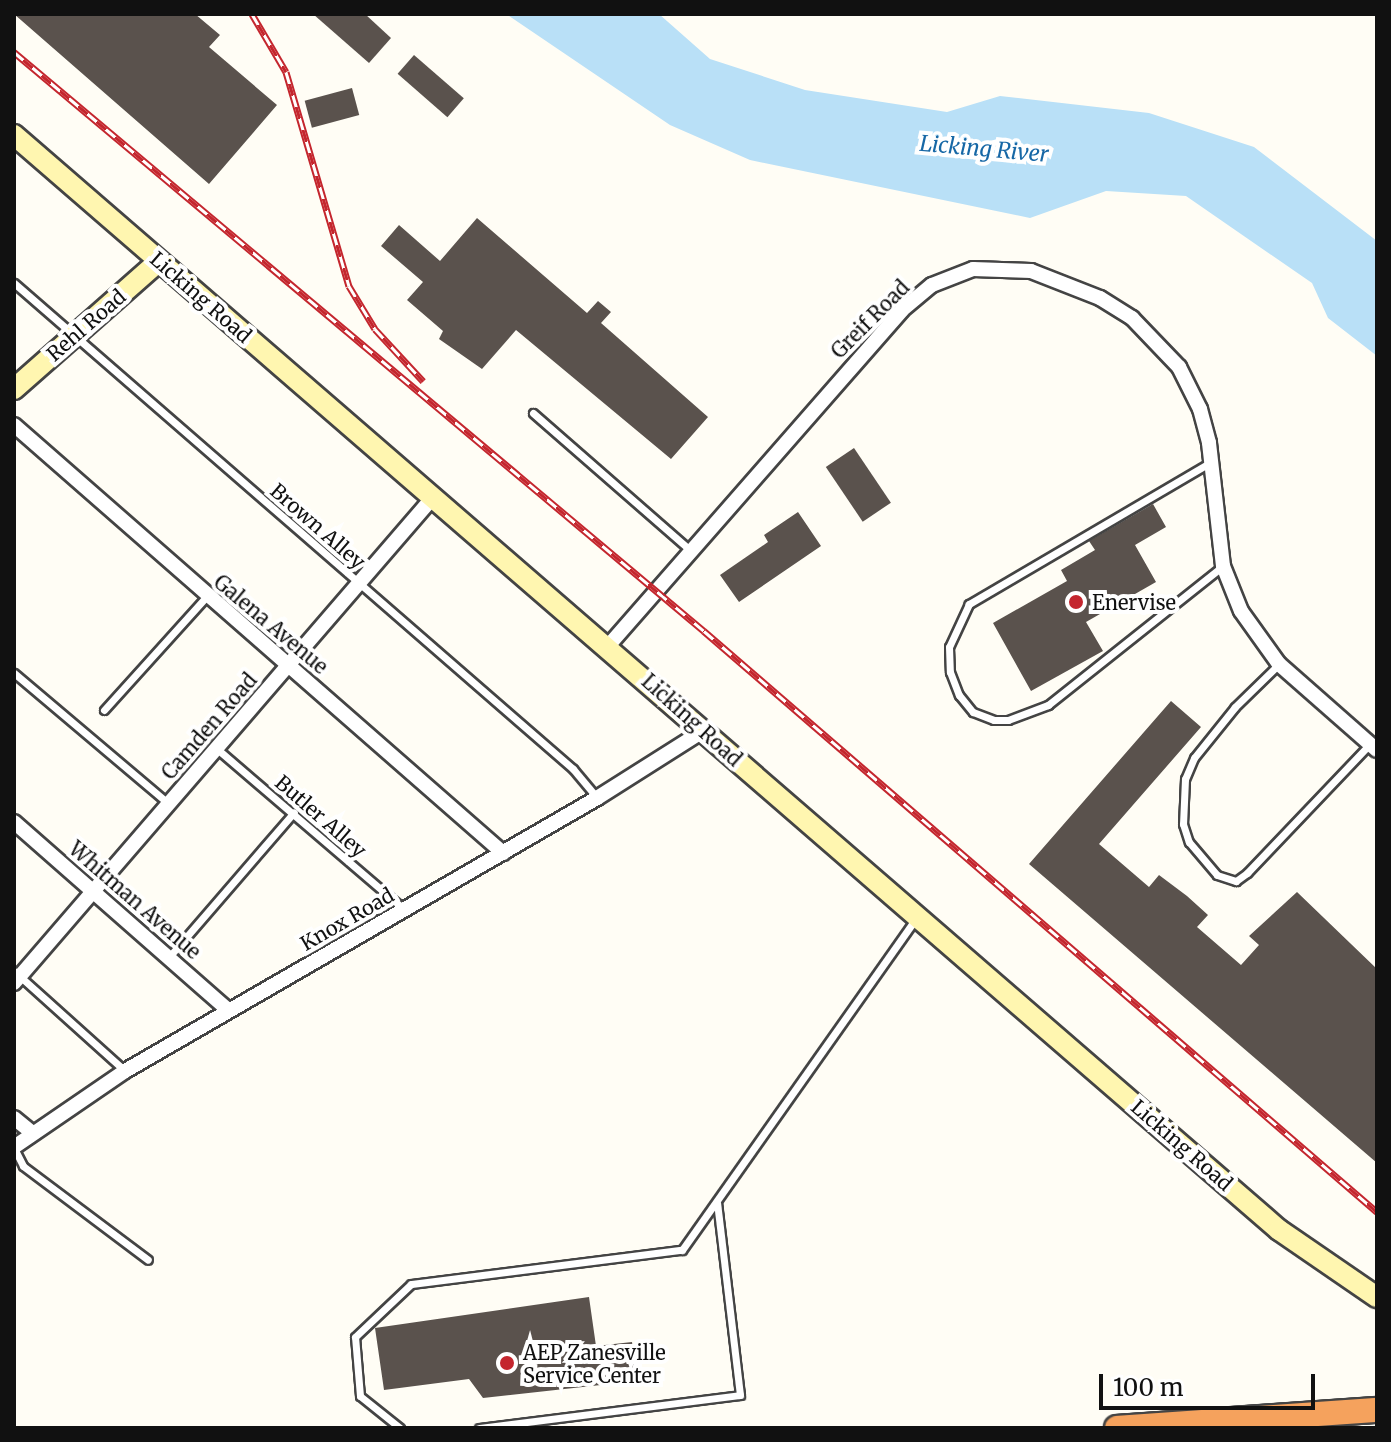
<!DOCTYPE html>
<html>
<head>
<meta charset="utf-8">
<style>
  body { margin:0 }
  #map { position:relative; width:1391px; height:1442px; overflow:hidden; background:#fffdf5; font-family:Merriweather,serif }
  div>[style] { position:absolute }
  .water>* { inset:0; background:#b9e0f7 }
  .building>* { inset:0; background:#5a524d; transform-origin:0 0 }
  .roads { filter:drop-shadow(2px 0 #444) drop-shadow(-2px 0 #444) drop-shadow(0 2px #444) drop-shadow(0 -2px #444) }
  .lane>* { height:7px; margin:-3.5px; padding:0 3.5px; transform-origin:3.5px; border-radius:3.5px; background:#fff }
  .street>* { height:14px; margin:-7px; padding:0 7px; transform-origin:7px; border-radius:7px; background:#fff }
  .secondary>* { height:20px; margin:-10px; padding:0 10px; transform-origin:10px; border-radius:10px; background:#fff6b0 }
  .highway>* { height:24px; margin:-12px; padding:0 12px; transform-origin:12px; border-radius:12px; background:#f5a25d }
  .rail>* { height:7px; margin-top:-3.5px; transform-origin:0; background:repeating-linear-gradient(90deg,#fff 0 12px,#c4262e 0 24px); box-sizing:border-box; border-block:2px solid #c4262e }
  .dots>* { width:22px; height:22px; translate:-50% -50%; box-sizing:border-box; border:4px solid #fff; border-radius:50% }
  span { translate:-50% -50%; white-space:nowrap; text-align:center; line-height:1.15; -webkit-text-stroke:8px #fff; paint-order:stroke }
  .street-label { font-size:20px; color:#111 }
  .poi-label { font-size:20px; color:#111 }
  .left { translate:0 -50%; text-align:left }
  .water-label { font-size:22px; color:#1768a6; font-style:italic }
  .frame { position:absolute; inset:0; border:16px solid #111; pointer-events:none }
  .scale { position:absolute; left:1099px; top:1374px; width:216px; height:36px; box-sizing:border-box; border:4px solid #111; border-top:0; padding-left:10px; font-size:24px; line-height:28px; white-space:nowrap; color:#111; -webkit-text-stroke:6px #fff; paint-order:stroke }
</style>
</head>
<body>
<div id="map">
  <div class="water">
    <i style="clip-path:polygon(506px 14px,659px 14px,710px 59px,805px 90px,947px 112px,1000px 96px,1149px 113px,1254px 147px,1377px 241px,1377px 356px,1328px 318px,1312px 283px,1186px 196px,1106px 191px,1030px 218px,750px 160px,670px 125px)"></i>
  </div>
  <div class="building">
    <i style="clip-path:polygon(14px 14px,195px 14px,220px 35px,209px 47px,277px 105px,209px 184px)"></i>
    <i style="clip-path:polygon(313px 14px,365px 14px,391px 38px,369px 63px)"></i>
    <i style="left:414px;top:55px;width:66px;height:25px;rotate:41deg"></i>
    <i style="left:352px;top:88px;width:28px;height:49px;rotate:75deg"></i>
    <i style="clip-path:polygon(477px 218px,587px 313px,598px 301px,611px 312px,601px 323px,708px 417px,671px 459px,516px 330px,482px 369px,439px 339px,443px 331px,407px 300px,423px 282px,381px 246px,399px 225px,440px 261px)"></i>
    <i style="left:854px;top:448px;width:66px;height:34px;rotate:56deg"></i>
    <i style="clip-path:polygon(1153px 504px,1166px 527px,1135px 545px,1156px 582px,1086px 622px,1103px 651px,1031px 691px,993px 623px,1067px 581px,1061px 570px,1095px 550px,1089px 541px)"></i>
    <i style="clip-path:polygon(798px 512px,821px 546px,739px 602px,720px 575px,768px 542px,764px 535px)"></i>
    <i style="clip-path:polygon(1171px 701px,1201px 727px,1099px 844px,1149px 887px,1159px 875px,1187px 896px,1208px 915px,1197px 927px,1241px 965px,1259px 945px,1249px 936px,1297px 892px,1377px 969px,1377px 1163px,1029px 864px)"></i>
    <i style="clip-path:polygon(589px 1297px,596px 1346px,632px 1342px,637px 1381px,483px 1398px,469px 1379px,384px 1390px,375px 1328px)"></i>
  </div>
  <div class="roads">
    <div class="lane">
      <i style="left:14px;top:283px;width:741px;rotate:41deg"></i>
      <i style="left:573px;top:769px;width:38px;rotate:50deg"></i>
      <i style="left:533px;top:413px;width:210px;rotate:41.1deg"></i>
      <i style="left:1211px;top:462px;width:281px;rotate:149.6deg"></i>
      <i style="left:969px;top:604px;width:47px;rotate:114.9deg"></i>
      <i style="left:949px;top:647px;width:25px;rotate:88deg"></i>
      <i style="left:950px;top:672px;width:25px;rotate:69deg"></i>
      <i style="left:959px;top:695px;width:22px;rotate:51deg"></i>
      <i style="left:973px;top:712px;width:22px;rotate:21deg"></i>
      <i style="left:994px;top:720px;width:14px"></i>
      <i style="left:1008px;top:720px;width:43px;rotate:-20.6deg"></i>
      <i style="left:1048px;top:705px;width:223px;rotate:-38.5deg"></i>
      <i style="left:1279px;top:664px;width:62px;rotate:135.7deg"></i>
      <i style="left:1235px;top:707px;width:65px;rotate:128.8deg"></i>
      <i style="left:1194px;top:758px;width:23px;rotate:113deg"></i>
      <i style="left:1185px;top:779px;width:45px;rotate:92.5deg"></i>
      <i style="left:1183px;top:824px;width:19px;rotate:72deg"></i>
      <i style="left:1189px;top:842px;width:43px;rotate:49.7deg"></i>
      <i style="left:1217px;top:875px;width:20px;rotate:18deg"></i>
      <i style="left:1236px;top:881px;width:14px;rotate:-36deg"></i>
      <i style="left:1247px;top:873px;width:178px;rotate:-46.4deg"></i>
      <i style="left:14px;top:673px;width:202px;rotate:40.2deg"></i>
      <i style="left:104px;top:710px;width:152px;rotate:-47.9deg"></i>
      <i style="left:216px;top:748px;width:248px;rotate:40.6deg"></i>
      <i style="left:169px;top:957px;width:191px;rotate:-49.2deg"></i>
      <i style="left:14px;top:971px;width:149px;rotate:42deg"></i>
      <i style="left:14px;top:1148px;width:20px;rotate:63deg"></i>
      <i style="left:23px;top:1166px;width:156px;rotate:36.9deg"></i>
      <i style="left:400px;top:1428px;width:51px;rotate:-141.3deg"></i>
      <i style="left:360px;top:1396px;width:59px;rotate:-94.8deg"></i>
      <i style="left:355px;top:1337px;width:77px;rotate:-43.4deg"></i>
      <i style="left:411px;top:1284px;width:273px;rotate:-7.2deg"></i>
      <i style="left:682px;top:1250px;width:406px;rotate:-54.8deg"></i>
      <i style="left:479px;top:1428px;width:263px;rotate:-7.2deg"></i>
      <i style="left:740px;top:1395px;width:193px;rotate:-96.8deg"></i>
    </div>
    <div class="street">
      <i style="left:14px;top:425px;width:650px;rotate:41.19deg"></i>
      <i style="left:609px;top:645px;width:445px;rotate:-48.8deg"></i>
      <i style="left:902px;top:310px;width:39px;rotate:-40deg"></i>
      <i style="left:932px;top:285px;width:44px;rotate:-21.3deg"></i>
      <i style="left:973px;top:269px;width:58px;rotate:2deg"></i>
      <i style="left:1031px;top:271px;width:74px;rotate:21.4deg"></i>
      <i style="left:1100px;top:298px;width:38px;rotate:32deg"></i>
      <i style="left:1132px;top:318px;width:68px;rotate:46.2deg"></i>
      <i style="left:1179px;top:367px;width:47px;rotate:63.4deg"></i>
      <i style="left:1200px;top:409px;width:35px;rotate:75deg"></i>
      <i style="left:1209px;top:443px;width:124px;rotate:83.5deg"></i>
      <i style="left:1223px;top:566px;width:48px;rotate:68.2deg"></i>
      <i style="left:1241px;top:611px;width:65px;rotate:54.4deg"></i>
      <i style="left:1279px;top:664px;width:130px;rotate:41.3deg"></i>
      <i style="left:14px;top:822px;width:285px;rotate:41.3deg"></i>
      <i style="left:14px;top:983px;width:643px;rotate:-49.22deg"></i>
      <i style="left:14px;top:1118px;width:22px;rotate:39deg"></i>
      <i style="left:14px;top:1147px;width:135px;rotate:-34.4deg"></i>
      <i style="left:125px;top:1071px;width:545px;rotate:-30.04deg"></i>
      <i style="left:597px;top:798px;width:125px;rotate:-32.3deg"></i>
    </div>
    <div class="secondary">
      <i style="left:14px;top:135px;width:1673px;rotate:40.88deg"></i>
      <i style="left:1279px;top:1230px;width:119px;rotate:34.4deg"></i>
      <i style="left:14px;top:389px;width:193px;rotate:-41.4deg"></i>
    </div>
    <div class="highway">
      <i style="left:1117px;top:1428px;width:261px;rotate:-4deg"></i>
    </div>
  </div>
  <div class="rail">
    <i style="left:252px;top:14px;width:67px;rotate:59.6deg"></i>
    <i style="left:286px;top:72px;width:223px;rotate:73.6deg"></i>
    <i style="left:349px;top:286px;width:50px;rotate:58.8deg"></i>
    <i style="left:375px;top:329px;width:71px;rotate:47.3deg"></i>
    <i style="left:14px;top:52px;width:901px;rotate:40deg"></i>
    <i style="left:704px;top:631px;width:889px;rotate:40.8deg"></i>
  </div>
  <div class="dots">
    <i style="left:1076px;top:602px;background:#c4262e"></i>
    <i style="left:507px;top:1363px;background:#c4262e"></i>
  </div>
  <div class="street-label">
    <span style="left:201px;top:297px;rotate:41deg">Licking Road</span>
    <span style="left:870px;top:319px;rotate:-45deg">Greif Road</span>
    <span style="left:86px;top:325px;rotate:-41deg">Rehl Road</span>
    <span style="left:318px;top:526px;rotate:41deg">Brown Alley</span>
    <span style="left:271px;top:624px;rotate:40deg">Galena Avenue</span>
    <span style="left:692px;top:720px;rotate:42deg">Licking Road</span>
    <span style="left:209px;top:726px;rotate:-49deg">Camden Road</span>
    <span style="left:321px;top:816px;rotate:41deg">Butler Alley</span>
    <span style="left:135px;top:900px;rotate:41deg">Whitman Avenue</span>
    <span style="left:347px;top:919px;rotate:-30deg">Knox Road</span>
    <span style="left:1182px;top:1145px;rotate:41deg">Licking Road</span>
  </div>
  <div class="poi-label">
    <span class="left" style="left:1092px;top:602px">Enervise</span>
    <span class="left" style="left:523px;top:1364px">AEP Zanesville<br>Service Center</span>
  </div>
  <div class="water-label">
    <span style="left:984px;top:149px;rotate:5deg">Licking River</span>
  </div>
  <div class="frame"></div>
  <div class="scale">100 m</div>
</div>
</body>
</html>
